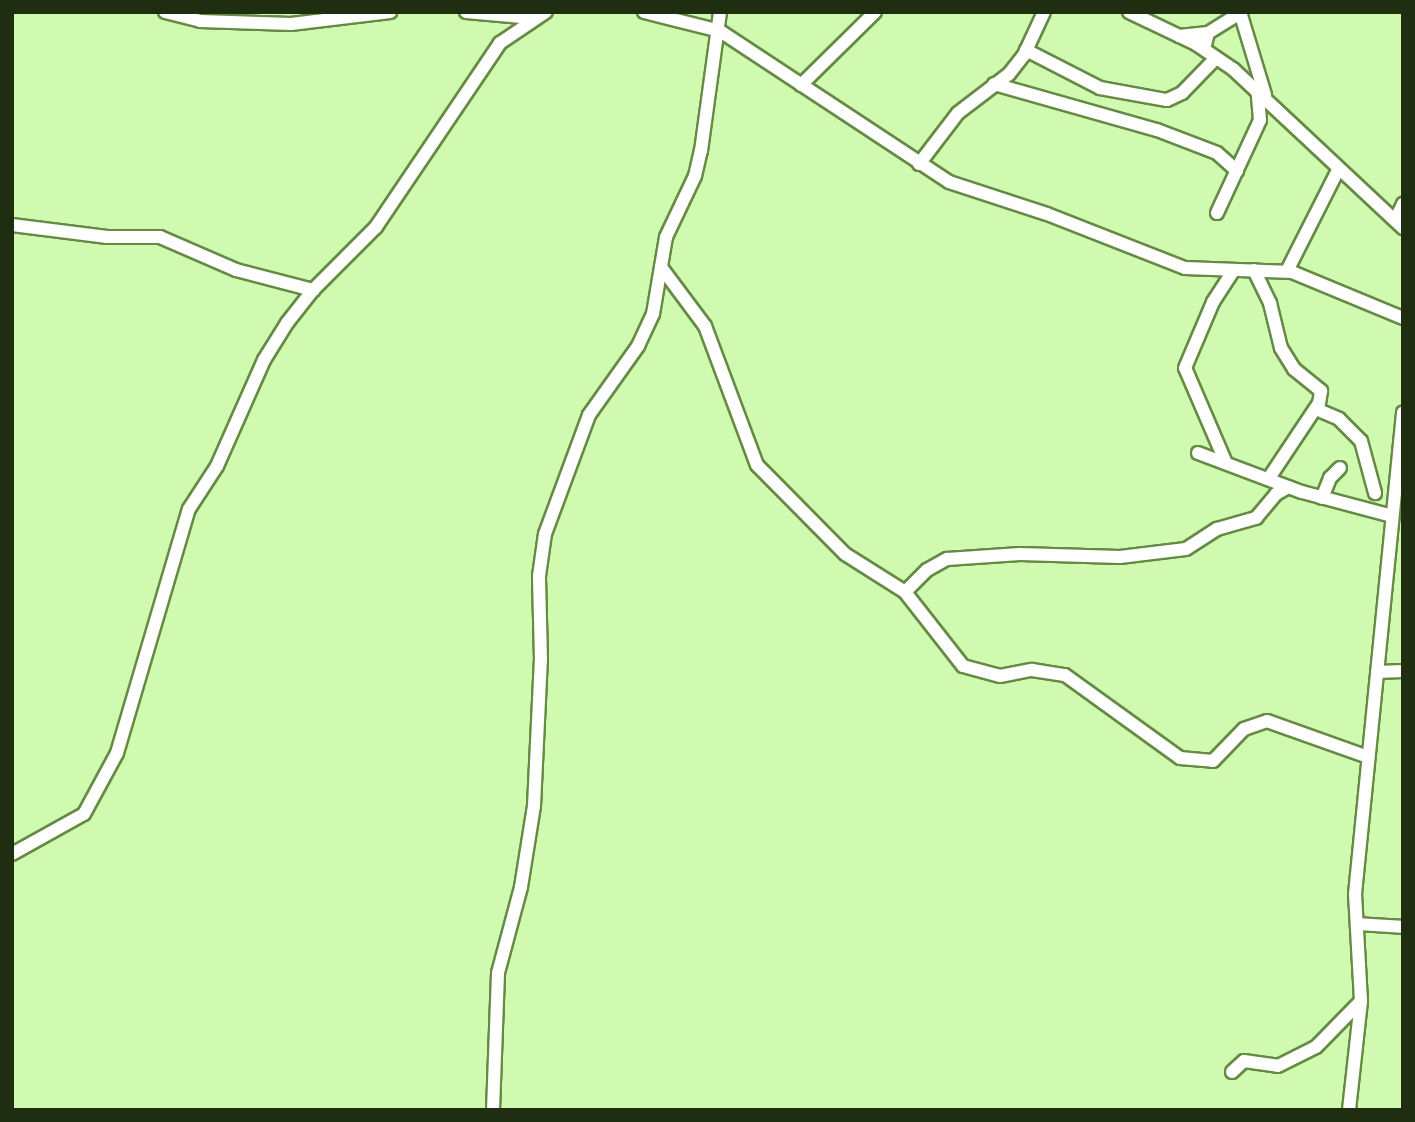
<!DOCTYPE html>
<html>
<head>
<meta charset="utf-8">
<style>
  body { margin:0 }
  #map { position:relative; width:1415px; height:1122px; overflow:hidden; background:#d0faaf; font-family:Cabin,sans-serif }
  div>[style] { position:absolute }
  .roads { filter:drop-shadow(2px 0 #658a44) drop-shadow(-2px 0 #658a44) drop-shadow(0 2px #658a44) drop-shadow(0 -2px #658a44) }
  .street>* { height:12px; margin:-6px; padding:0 6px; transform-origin:6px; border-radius:6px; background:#fff }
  span { translate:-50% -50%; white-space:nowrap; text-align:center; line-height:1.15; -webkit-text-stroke:5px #fff; paint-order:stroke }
  .frame { position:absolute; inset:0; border:14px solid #1f2e11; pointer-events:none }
</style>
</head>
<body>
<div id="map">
  <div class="roads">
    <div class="street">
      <i style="left:165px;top:12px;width:36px;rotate:14deg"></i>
      <i style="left:200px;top:21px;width:91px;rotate:1.9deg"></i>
      <i style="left:291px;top:24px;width:100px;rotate:-6.9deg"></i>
      <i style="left:466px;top:12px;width:67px;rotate:5.1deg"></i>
      <i style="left:644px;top:12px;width:78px;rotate:14deg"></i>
      <i style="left:720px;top:31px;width:274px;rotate:33.4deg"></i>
      <i style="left:949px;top:182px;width:103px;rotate:18.1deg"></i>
      <i style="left:1047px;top:214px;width:148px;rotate:21.4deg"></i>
      <i style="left:1185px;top:268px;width:107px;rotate:2.1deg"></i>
      <i style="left:1292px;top:272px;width:120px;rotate:22.5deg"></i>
      <i style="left:1129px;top:12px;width:74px;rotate:25.5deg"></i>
      <i style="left:1196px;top:44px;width:45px;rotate:34deg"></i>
      <i style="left:1233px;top:69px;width:233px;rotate:43.1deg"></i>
      <i style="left:1240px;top:12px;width:87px;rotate:73.2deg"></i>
      <i style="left:1179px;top:36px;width:29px;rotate:-6deg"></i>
      <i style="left:1204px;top:49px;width:16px;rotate:-76deg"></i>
      <i style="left:1208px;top:33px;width:40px;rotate:-32deg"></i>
      <i style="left:1026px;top:50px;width:83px;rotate:27.2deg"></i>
      <i style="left:1100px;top:88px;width:68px;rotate:10.2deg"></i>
      <i style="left:1167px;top:100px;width:17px;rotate:-25deg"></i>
      <i style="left:1182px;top:93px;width:49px;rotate:-45.8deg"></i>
      <i style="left:994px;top:84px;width:169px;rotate:15.8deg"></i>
      <i style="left:1157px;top:130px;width:64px;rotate:21deg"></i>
      <i style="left:1217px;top:153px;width:27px;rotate:42deg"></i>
      <i style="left:801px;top:85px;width:104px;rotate:-44.6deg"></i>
      <i style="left:919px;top:164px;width:64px;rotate:-52.6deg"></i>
      <i style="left:958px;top:113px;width:64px;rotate:-37.4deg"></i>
      <i style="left:1009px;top:74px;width:24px;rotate:-52deg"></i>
      <i style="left:1024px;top:55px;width:47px;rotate:-65.1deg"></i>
      <i style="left:1217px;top:213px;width:102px;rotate:-65.2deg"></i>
      <i style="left:1260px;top:120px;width:32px;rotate:-95deg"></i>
      <i style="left:1396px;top:219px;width:17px;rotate:-65deg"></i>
      <i style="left:12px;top:225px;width:96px;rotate:7.2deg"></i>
      <i style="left:107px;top:237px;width:53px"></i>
      <i style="left:160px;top:237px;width:83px;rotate:23.5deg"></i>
      <i style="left:236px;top:270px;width:80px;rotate:14.6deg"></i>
      <i style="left:661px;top:267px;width:74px;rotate:53.3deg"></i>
      <i style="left:705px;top:326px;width:148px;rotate:69.5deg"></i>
      <i style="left:757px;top:465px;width:125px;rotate:45.3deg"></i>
      <i style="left:845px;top:554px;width:71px;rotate:32.3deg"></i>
      <i style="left:905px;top:592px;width:94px;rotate:51.9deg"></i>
      <i style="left:963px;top:666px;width:38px;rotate:15deg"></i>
      <i style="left:1000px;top:676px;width:33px;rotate:-11deg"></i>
      <i style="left:1032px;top:670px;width:33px;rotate:9deg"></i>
      <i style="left:1065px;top:675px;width:142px;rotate:35.8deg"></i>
      <i style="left:1180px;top:758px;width:33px;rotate:5deg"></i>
      <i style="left:1213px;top:761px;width:45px;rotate:-45.9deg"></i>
      <i style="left:1244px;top:729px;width:24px;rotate:-19deg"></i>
      <i style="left:1267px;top:721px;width:107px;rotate:19.6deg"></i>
      <i style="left:1254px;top:270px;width:37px;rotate:64deg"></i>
      <i style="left:1270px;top:303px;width:46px;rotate:76.3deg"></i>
      <i style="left:1281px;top:348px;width:25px;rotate:58deg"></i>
      <i style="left:1294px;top:369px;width:35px;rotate:39deg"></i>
      <i style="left:1321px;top:391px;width:12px;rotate:99deg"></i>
      <i style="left:1319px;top:403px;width:90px;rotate:123.7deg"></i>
      <i style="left:1287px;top:271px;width:113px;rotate:-63.2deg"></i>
      <i style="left:1316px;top:409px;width:25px;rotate:23deg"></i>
      <i style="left:1339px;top:419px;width:31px;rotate:45deg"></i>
      <i style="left:1361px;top:441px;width:54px;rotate:74.9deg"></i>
      <i style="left:1198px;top:453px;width:111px;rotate:20.6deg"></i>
      <i style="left:1302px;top:492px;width:93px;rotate:14.9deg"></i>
      <i style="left:1226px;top:463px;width:103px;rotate:-113.3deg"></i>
      <i style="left:1185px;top:368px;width:72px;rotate:-67deg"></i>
      <i style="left:1213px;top:302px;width:37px;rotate:-57deg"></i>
      <i style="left:1322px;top:498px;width:22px;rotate:-68deg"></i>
      <i style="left:1330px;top:478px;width:14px;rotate:-45deg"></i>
      <i style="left:905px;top:592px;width:31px;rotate:-45deg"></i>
      <i style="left:927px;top:570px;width:23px;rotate:-29deg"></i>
      <i style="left:947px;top:559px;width:73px;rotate:-3.9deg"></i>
      <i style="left:1020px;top:554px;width:100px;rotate:1.7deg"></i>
      <i style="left:1120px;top:557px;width:66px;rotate:-6.9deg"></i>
      <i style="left:1186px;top:549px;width:37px;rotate:-33deg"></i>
      <i style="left:1217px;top:529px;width:41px;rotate:-15.8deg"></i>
      <i style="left:1256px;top:518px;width:31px;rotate:-50deg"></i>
      <i style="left:1276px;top:494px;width:14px;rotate:-30deg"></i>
      <i style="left:1377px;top:672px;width:26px;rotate:-2deg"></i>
      <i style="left:12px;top:854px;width:82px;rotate:-29.1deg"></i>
      <i style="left:84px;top:814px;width:69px;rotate:-61.6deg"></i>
      <i style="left:117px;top:753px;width:254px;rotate:-73.6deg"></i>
      <i style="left:189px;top:509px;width:51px;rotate:-56.9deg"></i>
      <i style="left:217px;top:466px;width:116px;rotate:-66.1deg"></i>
      <i style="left:264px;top:360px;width:44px;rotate:-58.1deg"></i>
      <i style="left:287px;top:323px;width:42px;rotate:-51.8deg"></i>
      <i style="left:313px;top:290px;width:89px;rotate:-45deg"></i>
      <i style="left:376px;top:227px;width:222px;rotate:-56deg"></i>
      <i style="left:500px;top:43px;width:55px;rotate:-34deg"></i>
      <i style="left:1357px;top:924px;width:46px;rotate:3.7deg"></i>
      <i style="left:1232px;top:1072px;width:16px;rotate:-43deg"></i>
      <i style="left:1244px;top:1061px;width:34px;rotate:8deg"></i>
      <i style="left:1278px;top:1066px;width:42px;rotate:-26.6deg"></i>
      <i style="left:1316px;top:1047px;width:64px;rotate:-45.6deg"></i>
      <i style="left:493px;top:1110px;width:137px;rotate:-87.9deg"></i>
      <i style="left:498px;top:973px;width:89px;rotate:-75deg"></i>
      <i style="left:521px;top:887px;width:82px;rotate:-80.9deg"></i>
      <i style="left:534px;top:806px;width:146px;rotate:-87.3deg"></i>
      <i style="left:541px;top:660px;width:84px;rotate:-91.4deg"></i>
      <i style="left:539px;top:576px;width:42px;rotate:-81.9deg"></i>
      <i style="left:545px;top:534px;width:127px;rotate:-69.7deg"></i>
      <i style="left:589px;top:415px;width:85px;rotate:-54.6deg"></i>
      <i style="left:638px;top:346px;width:35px;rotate:-65deg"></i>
      <i style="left:653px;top:314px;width:78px;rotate:-80.4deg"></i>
      <i style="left:666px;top:237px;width:68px;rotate:-64.6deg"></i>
      <i style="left:695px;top:176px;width:26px;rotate:-77deg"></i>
      <i style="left:701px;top:151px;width:140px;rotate:-82.2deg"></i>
      <i style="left:1349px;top:1110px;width:110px;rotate:-83.7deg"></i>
      <i style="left:1361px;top:1001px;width:107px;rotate:-93.2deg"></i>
      <i style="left:1355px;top:894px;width:484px;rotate:-84.3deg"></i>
    </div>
  </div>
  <div class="frame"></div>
</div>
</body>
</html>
